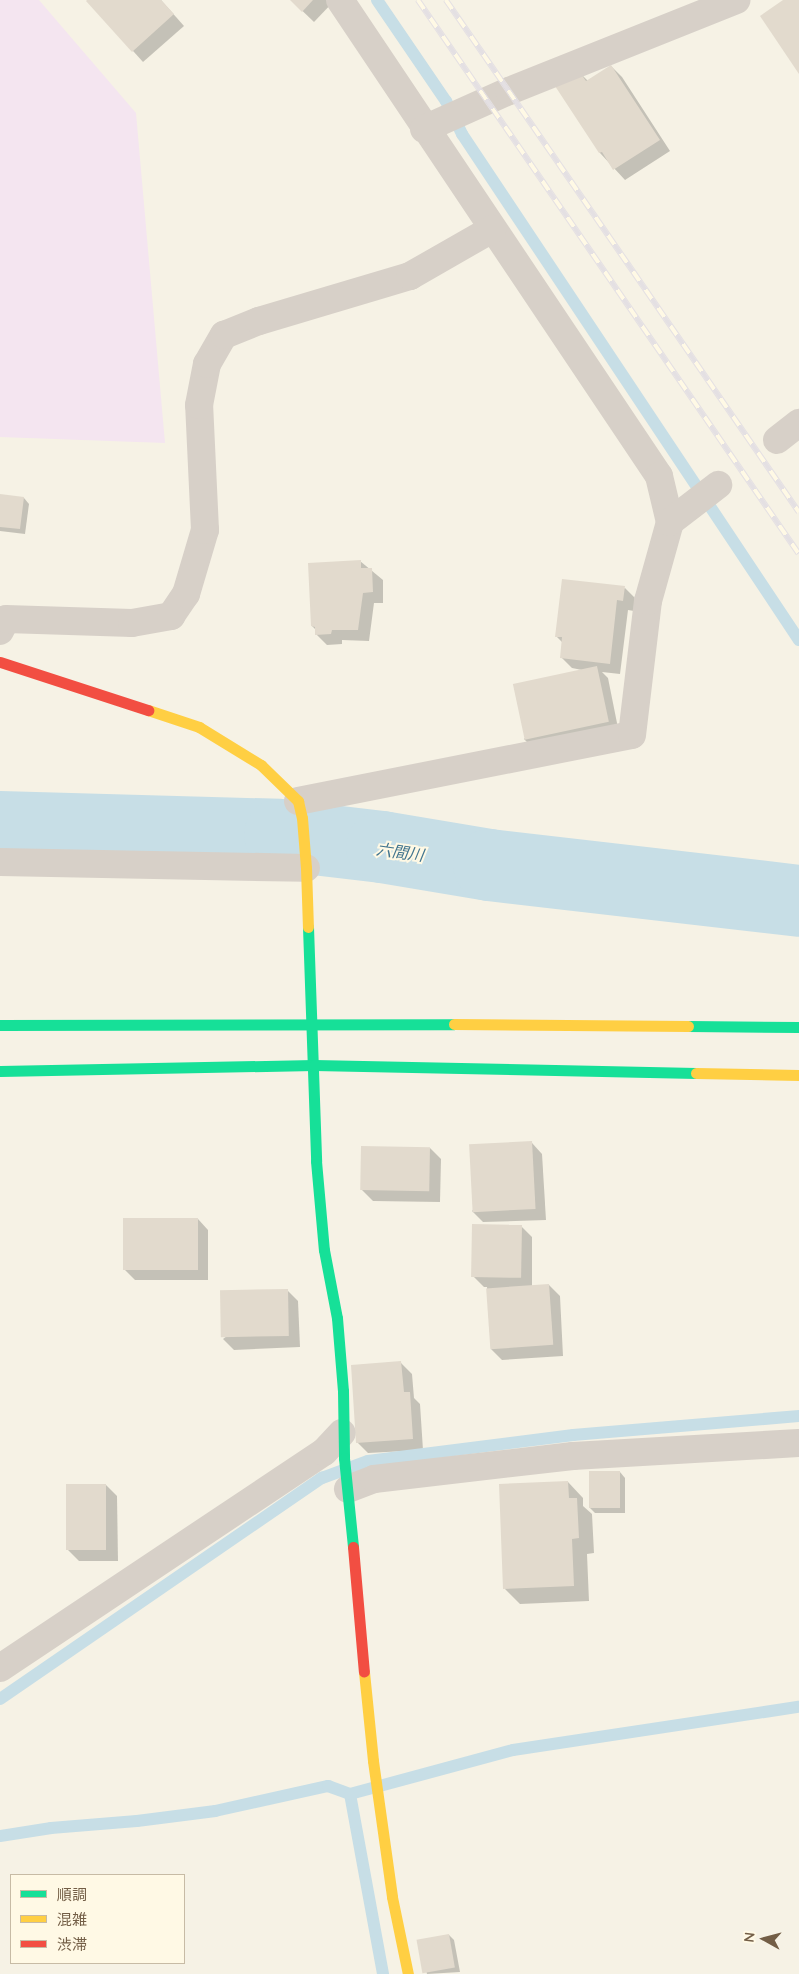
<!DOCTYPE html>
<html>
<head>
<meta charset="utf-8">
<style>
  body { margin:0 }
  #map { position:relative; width:799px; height:1974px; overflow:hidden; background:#f6f2e5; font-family:Quicksand,"Noto Sans JP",sans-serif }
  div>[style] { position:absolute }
  .education>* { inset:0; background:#f4e5f0 }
  .shadow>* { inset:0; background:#0003 }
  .stream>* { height:12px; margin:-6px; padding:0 6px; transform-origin:6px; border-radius:6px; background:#c7dee6 }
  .river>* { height:72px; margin:-36px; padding:0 36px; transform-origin:36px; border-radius:36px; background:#c7dee6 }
  .building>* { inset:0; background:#e2dacd; transform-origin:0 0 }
  .street>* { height:28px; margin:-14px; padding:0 14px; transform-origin:14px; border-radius:14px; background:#d7d0c8 }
  .fast>* { height:11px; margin:-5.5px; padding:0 5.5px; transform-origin:5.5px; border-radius:5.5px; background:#16e098 }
  .slow>* { height:11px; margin:-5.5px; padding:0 5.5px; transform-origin:5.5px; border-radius:5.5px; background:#ffcf43 }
  .jam>* { height:11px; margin:-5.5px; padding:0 5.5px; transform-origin:5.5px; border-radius:5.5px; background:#f24e42 }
  .rail>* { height:5.5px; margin-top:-2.75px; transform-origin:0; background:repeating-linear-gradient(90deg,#fff9e5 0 11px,#e4e0e3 0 22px); box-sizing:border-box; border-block:1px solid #e4e0e3 }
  span { translate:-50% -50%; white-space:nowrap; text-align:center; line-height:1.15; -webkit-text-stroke:4px #fff9e5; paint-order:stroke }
  .water-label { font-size:16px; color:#42758f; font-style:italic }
  .legend { position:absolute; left:10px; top:1874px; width:175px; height:90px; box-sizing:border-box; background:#fff9e5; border:1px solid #c7bba5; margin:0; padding:6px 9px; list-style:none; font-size:15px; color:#735e46 }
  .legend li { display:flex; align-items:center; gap:10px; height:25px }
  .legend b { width:25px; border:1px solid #c7bba5 }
  .north { position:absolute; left:739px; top:1914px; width:50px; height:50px; -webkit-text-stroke:4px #fff9e5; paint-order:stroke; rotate:277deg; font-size:14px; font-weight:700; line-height:20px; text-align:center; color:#735e46 }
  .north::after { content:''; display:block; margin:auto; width:18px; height:22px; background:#735e46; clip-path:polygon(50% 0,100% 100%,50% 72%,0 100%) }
</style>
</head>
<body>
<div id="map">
  <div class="education">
    <i style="clip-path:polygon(0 0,39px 0,136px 113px,165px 443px,0 437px)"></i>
  </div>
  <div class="shadow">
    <i style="clip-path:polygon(87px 0,161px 0,184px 26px,143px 62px)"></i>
    <i style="clip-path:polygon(291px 0,335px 0,314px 22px)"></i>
    <i style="clip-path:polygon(611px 66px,622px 77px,670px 151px,625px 180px,600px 153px,557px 86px,579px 72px,588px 81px)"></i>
    <i style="clip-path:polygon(0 495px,24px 498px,29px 504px,25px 534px,0 531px)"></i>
    <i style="clip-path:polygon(360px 561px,383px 580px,383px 603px,374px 603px,369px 641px,342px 640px,342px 644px,327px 645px,316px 634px,316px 630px,312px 626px)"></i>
    <i style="clip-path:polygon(625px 588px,636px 599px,634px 611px,628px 610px,620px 674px,602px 672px,608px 678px,619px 733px,535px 750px,524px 739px,582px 670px,572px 668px,561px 657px,563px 643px,556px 636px)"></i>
    <i style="clip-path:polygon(532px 1143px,542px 1154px,546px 1220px,483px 1222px,472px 1211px)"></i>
    <i style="clip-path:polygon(430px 1148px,441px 1159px,440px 1202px,373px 1201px,362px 1190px)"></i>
    <i style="clip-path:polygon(198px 1219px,208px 1230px,208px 1280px,135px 1280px,124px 1269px)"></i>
    <i style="clip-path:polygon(521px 1226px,532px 1237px,532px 1286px,549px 1285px,560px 1296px,563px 1356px,502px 1360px,491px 1349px,487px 1287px,484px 1287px,473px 1276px)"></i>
    <i style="clip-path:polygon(287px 1290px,298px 1301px,300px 1347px,234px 1350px,223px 1339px)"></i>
    <i style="clip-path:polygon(401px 1363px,412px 1374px,414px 1398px,420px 1404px,423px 1450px,368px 1453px,357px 1442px)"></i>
    <i style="clip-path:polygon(620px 1472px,625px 1478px,625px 1513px,595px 1513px,590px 1508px)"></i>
    <i style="clip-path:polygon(568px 1482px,583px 1498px,583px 1506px,592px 1514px,594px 1553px,587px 1554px,589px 1601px,520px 1604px,505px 1589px,500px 1485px)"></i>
    <i style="clip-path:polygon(106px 1485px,117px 1496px,118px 1561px,79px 1561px,68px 1550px)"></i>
    <i style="clip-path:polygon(449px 1935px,454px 1940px,460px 1972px,427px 1974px,418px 1941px)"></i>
  </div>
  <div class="stream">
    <i style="left:377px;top:0;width:122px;rotate:55.7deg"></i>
    <i style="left:446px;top:101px;width:37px;rotate:64deg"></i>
    <i style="left:462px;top:134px;width:608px;rotate:56.34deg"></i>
    <i style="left:0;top:1699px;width:391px;rotate:-34.5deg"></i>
    <i style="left:322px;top:1478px;width:49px;rotate:-20.3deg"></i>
    <i style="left:368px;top:1461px;width:207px;rotate:-7.2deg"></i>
    <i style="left:573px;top:1435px;width:227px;rotate:-4.8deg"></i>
    <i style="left:350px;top:1794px;width:183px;rotate:79.6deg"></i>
    <i style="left:0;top:1836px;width:52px;rotate:-8.9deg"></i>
    <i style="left:51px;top:1828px;width:86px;rotate:-4.7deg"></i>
    <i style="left:137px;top:1821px;width:79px;rotate:-7.3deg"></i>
    <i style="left:215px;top:1811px;width:116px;rotate:-12.5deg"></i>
    <i style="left:328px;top:1786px;width:23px;rotate:20deg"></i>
    <i style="left:350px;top:1794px;width:169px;rotate:-15.1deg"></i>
    <i style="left:513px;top:1750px;width:289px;rotate:-8.6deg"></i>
  </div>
  <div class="river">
    <i style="left:0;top:827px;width:280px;rotate:1.6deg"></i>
    <i style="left:280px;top:835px;width:103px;rotate:6.7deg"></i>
    <i style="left:382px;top:847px;width:109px;rotate:9.5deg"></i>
    <i style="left:489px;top:865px;width:312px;rotate:6.6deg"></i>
  </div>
  <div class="building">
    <i style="clip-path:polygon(87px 0,161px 0,174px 14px,132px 52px,86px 1px)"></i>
    <i style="clip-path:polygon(290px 0,313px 0,302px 12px)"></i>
    <i style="clip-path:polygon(783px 0,799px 0,799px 74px,760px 16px)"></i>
    <i style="clip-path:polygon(611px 65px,660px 140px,613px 170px,602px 152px,599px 153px,555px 86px,579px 71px,586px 81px)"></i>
    <i style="clip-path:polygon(0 494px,24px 497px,20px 529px,0 527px)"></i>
    <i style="clip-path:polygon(361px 560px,361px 568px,372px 568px,373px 592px,363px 593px,358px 630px,332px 630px,331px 634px,315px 635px,315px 627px,311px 626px,308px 563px)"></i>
    <i style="clip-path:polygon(562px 579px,625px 586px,623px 601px,617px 600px,610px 664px,560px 658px,562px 637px,555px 637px)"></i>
    <i style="left:597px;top:666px;width:57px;height:86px;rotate:78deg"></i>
    <i style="left:532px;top:1141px;width:68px;height:63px;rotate:87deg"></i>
    <i style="left:361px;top:1146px;width:69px;height:44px;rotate:1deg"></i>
    <i style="left:123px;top:1218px;width:75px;height:52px"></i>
    <i style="left:472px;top:1224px;width:50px;height:53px;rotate:1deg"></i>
    <i style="left:549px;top:1284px;width:61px;height:63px;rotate:86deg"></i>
    <i style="left:288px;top:1289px;width:47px;height:68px;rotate:89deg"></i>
    <i style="clip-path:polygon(401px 1361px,404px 1392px,410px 1392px,413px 1439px,356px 1443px,351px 1365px)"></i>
    <i style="left:589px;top:1471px;width:31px;height:37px"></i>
    <i style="clip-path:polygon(568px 1481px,569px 1498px,577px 1498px,579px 1538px,572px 1539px,574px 1586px,503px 1589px,499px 1484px)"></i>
    <i style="left:66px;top:1484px;width:40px;height:66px"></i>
    <i style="left:449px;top:1934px;width:34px;height:33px;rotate:80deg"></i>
  </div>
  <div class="street">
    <i style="left:340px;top:0;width:573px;rotate:56.17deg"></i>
    <i style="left:659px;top:476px;width:47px;rotate:76.6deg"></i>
    <i style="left:424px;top:129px;width:93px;rotate:-24.1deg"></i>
    <i style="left:509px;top:91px;width:245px;rotate:-21.8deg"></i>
    <i style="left:777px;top:440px;width:28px;rotate:-38deg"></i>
    <i style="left:0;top:631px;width:13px;rotate:-63deg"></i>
    <i style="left:6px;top:619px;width:126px;rotate:1.8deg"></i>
    <i style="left:132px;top:623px;width:40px;rotate:-10deg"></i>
    <i style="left:171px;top:616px;width:27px;rotate:-56deg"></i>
    <i style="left:186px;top:594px;width:67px;rotate:-73.5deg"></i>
    <i style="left:205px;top:530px;width:125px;rotate:-92.7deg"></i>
    <i style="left:199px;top:405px;width:42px;rotate:-79deg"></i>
    <i style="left:207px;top:364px;width:34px;rotate:-60deg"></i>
    <i style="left:224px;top:335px;width:38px;rotate:-22deg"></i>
    <i style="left:259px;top:321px;width:158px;rotate:-16.6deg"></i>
    <i style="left:410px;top:276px;width:95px;rotate:-29.8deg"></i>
    <i style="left:298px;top:801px;width:340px;rotate:-11.2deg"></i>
    <i style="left:632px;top:735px;width:135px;rotate:-83.2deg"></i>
    <i style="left:648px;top:601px;width:82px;rotate:-74.4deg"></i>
    <i style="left:670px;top:522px;width:61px;rotate:-37.6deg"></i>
    <i style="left:0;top:862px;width:306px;rotate:1.1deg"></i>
    <i style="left:348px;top:1489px;width:28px;rotate:-21deg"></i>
    <i style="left:374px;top:1479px;width:200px;rotate:-6.6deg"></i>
    <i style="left:573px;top:1456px;width:226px;rotate:-3.3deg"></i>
    <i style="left:0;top:1668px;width:389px;rotate:-33.7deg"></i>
    <i style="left:324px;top:1452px;width:26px;rotate:-47deg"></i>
  </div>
  <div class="fast">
    <i style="left:308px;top:927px;width:234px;rotate:88deg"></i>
    <i style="left:316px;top:1161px;width:89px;rotate:84.9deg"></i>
    <i style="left:324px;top:1250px;width:69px;rotate:79.2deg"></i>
    <i style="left:337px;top:1318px;width:73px;rotate:85.3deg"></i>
    <i style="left:343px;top:1391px;width:67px;rotate:89.1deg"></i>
    <i style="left:344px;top:1458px;width:89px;rotate:84.2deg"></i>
    <i style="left:0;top:1025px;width:454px;rotate:-0.1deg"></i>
    <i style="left:688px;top:1026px;width:111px;rotate:0.5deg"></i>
    <i style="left:0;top:1071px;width:314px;rotate:-1.1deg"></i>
    <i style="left:314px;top:1065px;width:382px;rotate:1.2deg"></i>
  </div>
  <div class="slow">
    <i style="left:148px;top:710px;width:54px;rotate:18.4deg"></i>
    <i style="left:199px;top:727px;width:73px;rotate:31.5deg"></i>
    <i style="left:261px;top:765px;width:52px;rotate:44.2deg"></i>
    <i style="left:298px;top:801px;width:17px;rotate:77deg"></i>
    <i style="left:302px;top:818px;width:50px;rotate:85.4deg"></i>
    <i style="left:306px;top:868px;width:59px;rotate:88.1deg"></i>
    <i style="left:454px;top:1024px;width:234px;rotate:0.5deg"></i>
    <i style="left:696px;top:1073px;width:103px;rotate:1.1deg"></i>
    <i style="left:364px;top:1672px;width:89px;rotate:84.2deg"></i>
    <i style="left:373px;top:1761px;width:137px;rotate:82deg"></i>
    <i style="left:392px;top:1897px;width:79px;rotate:78.3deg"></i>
  </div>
  <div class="jam">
    <i style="left:0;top:662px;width:156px;rotate:18deg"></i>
    <i style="left:353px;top:1547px;width:125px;rotate:85deg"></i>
  </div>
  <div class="rail">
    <i style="left:418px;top:0;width:672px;rotate:55.48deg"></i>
    <i style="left:446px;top:0;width:622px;rotate:55.42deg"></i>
  </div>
  <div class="water-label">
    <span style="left:400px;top:852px;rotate:8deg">六間川</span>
  </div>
  <ul class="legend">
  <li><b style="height:6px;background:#16e098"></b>順調</li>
  <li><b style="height:6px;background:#ffcf43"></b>混雑</li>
  <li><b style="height:6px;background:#f24e42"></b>渋滞</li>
  </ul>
  <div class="north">N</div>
</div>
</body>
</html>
